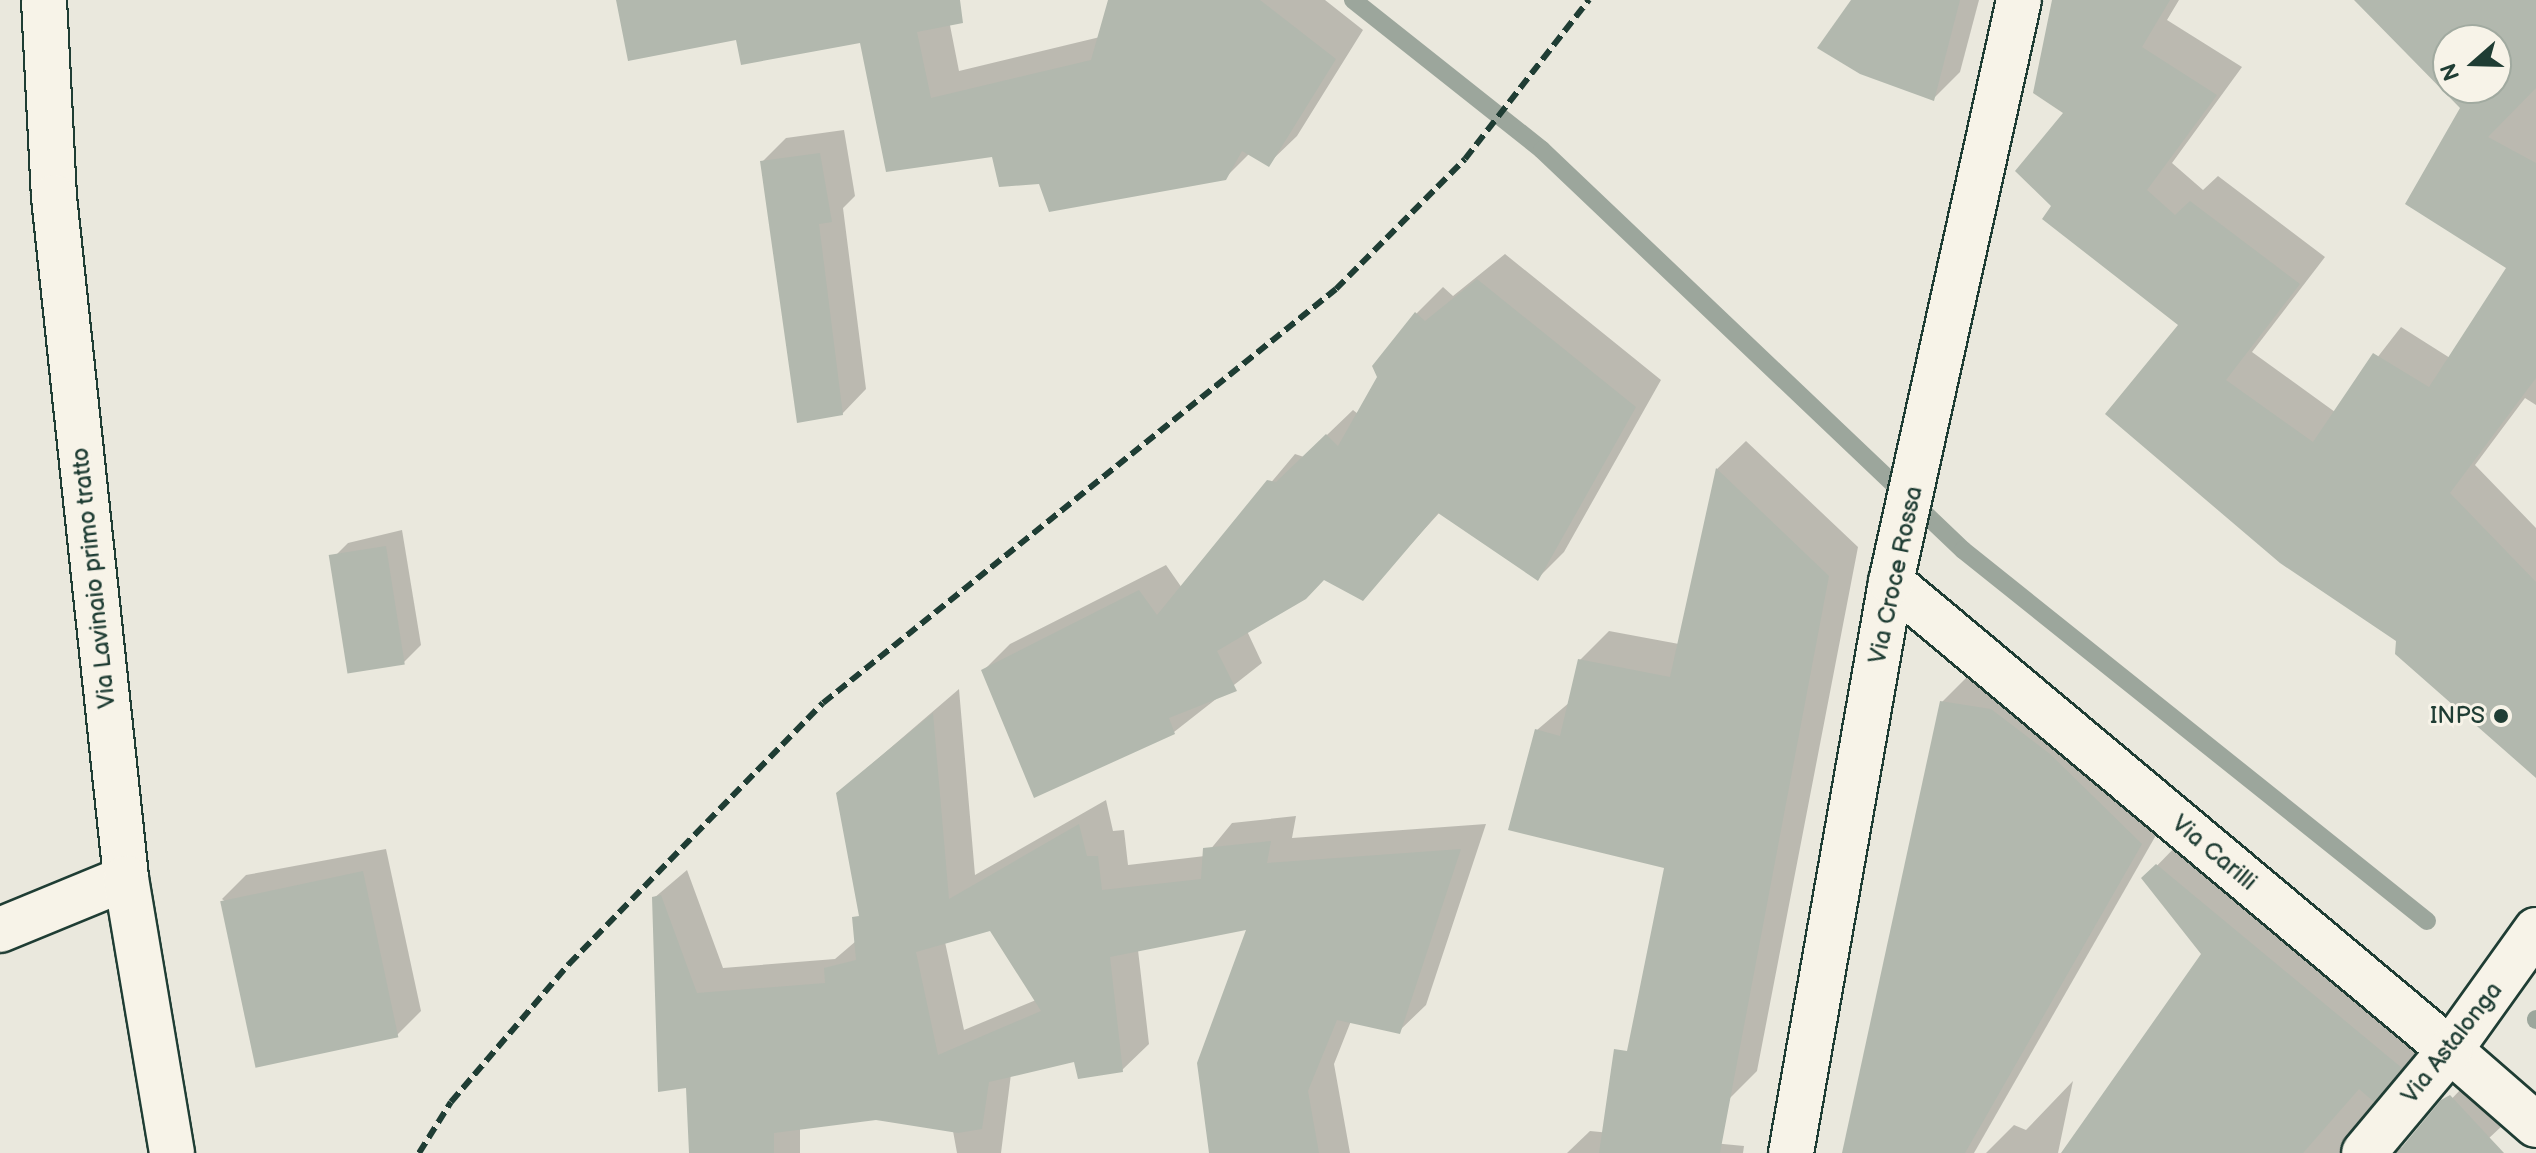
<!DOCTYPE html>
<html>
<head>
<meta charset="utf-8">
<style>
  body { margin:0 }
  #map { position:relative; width:2536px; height:1153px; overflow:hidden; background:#eae8dd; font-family:"Balsamiq Sans",sans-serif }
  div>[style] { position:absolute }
  .shadow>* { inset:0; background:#0003 }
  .stream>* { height:18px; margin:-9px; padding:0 9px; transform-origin:9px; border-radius:9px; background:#9ca69c }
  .building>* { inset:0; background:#b2b8ae; transform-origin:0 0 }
  .roads { filter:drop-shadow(2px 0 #1f3d34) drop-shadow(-2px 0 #1f3d34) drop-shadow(0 2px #1f3d34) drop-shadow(0 -2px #1f3d34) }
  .minor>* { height:44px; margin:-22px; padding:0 22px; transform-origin:22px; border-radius:22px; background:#f7f3e8 }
  .tertiary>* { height:44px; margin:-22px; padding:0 22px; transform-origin:22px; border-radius:22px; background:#f7f3e8 }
  .secondary>* { height:44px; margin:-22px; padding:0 22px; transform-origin:22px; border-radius:22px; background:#f7f3e8 }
  .rail>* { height:6px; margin-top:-3px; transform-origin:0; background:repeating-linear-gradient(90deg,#1f3d34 0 12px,transparent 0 18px) }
  .dots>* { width:22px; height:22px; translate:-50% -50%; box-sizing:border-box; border:4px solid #f7f3e8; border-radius:50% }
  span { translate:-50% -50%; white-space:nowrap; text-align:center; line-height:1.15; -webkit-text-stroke:6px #f7f3e8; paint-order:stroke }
  .street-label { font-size:24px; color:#1f3d34 }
  .poi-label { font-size:24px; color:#1f3d34 }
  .right { translate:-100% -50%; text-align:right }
  .north { position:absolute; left:2432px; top:24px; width:80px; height:80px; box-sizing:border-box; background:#f7f3e8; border:2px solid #a1aaa0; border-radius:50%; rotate:250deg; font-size:22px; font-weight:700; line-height:32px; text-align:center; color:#1f3d34 }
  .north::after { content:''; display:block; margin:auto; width:28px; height:36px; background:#1f3d34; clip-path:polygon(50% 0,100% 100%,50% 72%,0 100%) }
</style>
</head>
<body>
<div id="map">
  <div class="shadow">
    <i style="clip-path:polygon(618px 0,945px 0,959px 71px,1100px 37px,1110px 0,1325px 0,1363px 30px,1297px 136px,1268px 164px,1250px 153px,1225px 178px,993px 155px,862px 40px,738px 38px)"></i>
    <i style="clip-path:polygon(1854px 0,1979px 0,1960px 72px,1933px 99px)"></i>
    <i style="clip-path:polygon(evenodd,2054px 0,2179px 0,2167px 20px,2242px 67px,2172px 163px,2203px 190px,2218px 176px,2325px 257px,2252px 352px,2335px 412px,2401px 327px,2450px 358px,2508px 267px,2463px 108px,2362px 0,2453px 0,2536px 50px,2536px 405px,2525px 398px,2475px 465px,2536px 528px,2536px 776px,2398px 640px,2181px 324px,2054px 206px,2066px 112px,2054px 0,2448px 40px,2496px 40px,2496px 88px,2448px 88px,2448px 40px)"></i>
    <i style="clip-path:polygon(844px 130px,855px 196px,843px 208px,866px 389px,842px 414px,762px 162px,786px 138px)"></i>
    <i style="clip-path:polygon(1505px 254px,1661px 380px,1564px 552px,1538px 578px,1440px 512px,1362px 598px,1324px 578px,1247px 631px,1262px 663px,1174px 732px,984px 670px,1010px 644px,1166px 565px,1182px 588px,1295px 454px,1304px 457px,1353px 410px,1358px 414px,1379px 377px,1374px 366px,1417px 313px,1443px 287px,1453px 296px)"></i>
    <i style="clip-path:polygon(1746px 441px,1858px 547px,1757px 1071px,1728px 1100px,1666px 867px,1537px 730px,1570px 702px,1580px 660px,1609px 631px,1679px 644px,1717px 469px)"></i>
    <i style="clip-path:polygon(402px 530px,421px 645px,404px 662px,331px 560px,348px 543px)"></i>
    <i style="clip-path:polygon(1969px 675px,2167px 816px,1974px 1153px,1844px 1153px,1942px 702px)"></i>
    <i style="clip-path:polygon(evenodd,959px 689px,975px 875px,1106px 800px,1113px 831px,1124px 830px,1128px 865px,1205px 856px,1232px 823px,1296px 816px,1292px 838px,1486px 824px,1426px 1005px,1399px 1031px,1351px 1021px,1334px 1064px,1350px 1153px,1211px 1153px,1249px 927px,1138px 950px,1149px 1044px,1122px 1070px,1076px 1059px,1011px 1074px,1001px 1153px,957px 1153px,953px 1131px,876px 1118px,800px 1128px,800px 1153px,691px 1153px,688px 1086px,654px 898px,687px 870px,723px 968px,835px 959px,856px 941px,860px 912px,838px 793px,959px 689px,991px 928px,1036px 1000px,964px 1030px,945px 942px,991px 928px)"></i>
    <i style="clip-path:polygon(2184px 838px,2427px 1041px,2365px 1121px,2389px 1152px,2408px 1145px,2479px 1070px,2517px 1112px,2473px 1153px,2063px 1153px,2203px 954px,2144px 879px)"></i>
    <i style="clip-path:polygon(386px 849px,421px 1011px,397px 1035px,222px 899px,246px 875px)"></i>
    <i style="clip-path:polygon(2073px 1081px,2058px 1153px,1986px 1153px,2014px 1125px,2026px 1130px)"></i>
    <i style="clip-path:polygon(1590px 1131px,1744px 1146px,1743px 1153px,1567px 1153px)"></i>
  </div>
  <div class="stream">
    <i style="left:1353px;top:0;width:241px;rotate:38.4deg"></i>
    <i style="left:1542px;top:150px;width:581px;rotate:43.53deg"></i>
    <i style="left:1963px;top:550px;width:594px;rotate:38.64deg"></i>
    <i style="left:2536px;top:1019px;width:1px;rotate:90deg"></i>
  </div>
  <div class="building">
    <i style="clip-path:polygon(616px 0,960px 0,963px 23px,917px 32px,931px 98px,1091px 60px,1108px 0,1260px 0,1336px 59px,1269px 167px,1242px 151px,1226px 180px,1049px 212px,1039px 184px,999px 187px,992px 157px,886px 172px,860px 43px,741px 65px,736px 40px,628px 61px)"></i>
    <i style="clip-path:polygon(1851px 0,1960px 0,1934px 101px,1860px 74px,1817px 48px)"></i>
    <i style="clip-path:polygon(evenodd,2052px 0,2170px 0,2142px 47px,2217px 95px,2147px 190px,2175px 215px,2190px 201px,2300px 284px,2226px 380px,2313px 442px,2373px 353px,2429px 387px,2506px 268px,2405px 204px,2460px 108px,2354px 0,2536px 0,2536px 88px,2488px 137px,2536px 163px,2536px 378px,2450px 493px,2536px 582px,2536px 778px,2395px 654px,2396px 641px,2280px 563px,2105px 414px,2178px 325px,2042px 219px,2051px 206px,2015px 171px,2063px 113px,2033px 93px,2052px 0,2448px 40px,2496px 40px,2496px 88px,2448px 88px,2448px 40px)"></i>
    <i style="clip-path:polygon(820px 153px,832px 222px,819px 224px,843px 415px,797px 423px,760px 161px)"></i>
    <i style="clip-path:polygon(1477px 279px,1636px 407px,1538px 581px,1438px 513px,1363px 601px,1324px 580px,1306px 599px,1217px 651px,1237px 691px,1169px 718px,1175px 734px,1034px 798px,981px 670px,1139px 590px,1157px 615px,1267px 480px,1276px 482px,1326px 434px,1338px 446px,1377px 377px,1372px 366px,1415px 312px,1425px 321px)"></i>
    <i style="clip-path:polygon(1716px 468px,1829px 576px,1720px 1153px,1599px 1153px,1614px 1049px,1627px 1051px,1664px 868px,1508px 830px,1535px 729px,1560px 736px,1578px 659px,1670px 677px)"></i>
    <i style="left:386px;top:546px;width:120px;height:58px;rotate:81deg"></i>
    <i style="clip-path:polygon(1940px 701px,1991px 709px,2050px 754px,2142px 844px,1965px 1153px,1842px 1153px)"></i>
    <i style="clip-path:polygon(evenodd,933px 713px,949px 899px,1079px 824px,1087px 856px,1098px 856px,1102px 890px,1201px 879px,1203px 848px,1271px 841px,1267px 863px,1461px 849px,1400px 1034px,1337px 1020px,1308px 1091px,1319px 1153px,1209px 1153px,1197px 1063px,1246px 930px,1110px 957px,1123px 1072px,1078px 1079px,1074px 1062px,989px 1082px,982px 1129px,958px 1133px,876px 1120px,774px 1133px,774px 1153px,689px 1153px,686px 1088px,658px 1092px,652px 897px,661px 895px,697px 993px,825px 983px,824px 968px,856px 960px,852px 917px,859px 916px,836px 793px,933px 713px,990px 931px,1041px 1011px,938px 1055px,916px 952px,990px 931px)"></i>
    <i style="clip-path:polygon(2156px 864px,2402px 1068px,2374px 1102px,2359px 1089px,2303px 1153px,2061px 1153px,2201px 954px,2141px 878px)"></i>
    <i style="left:363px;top:871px;width:170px;height:146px;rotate:78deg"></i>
    <i style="clip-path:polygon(2450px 1095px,2504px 1153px,2397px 1153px,2441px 1100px)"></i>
  </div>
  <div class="roads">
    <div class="minor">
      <i style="left:0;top:930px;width:136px;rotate:-22.4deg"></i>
      <i style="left:2536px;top:930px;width:148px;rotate:125.6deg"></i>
      <i style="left:2450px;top:1050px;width:114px;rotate:41.1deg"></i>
    </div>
    <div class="tertiary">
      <i style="left:44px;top:0;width:197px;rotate:87.1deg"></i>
      <i style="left:54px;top:197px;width:685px;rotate:83.96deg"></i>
      <i style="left:126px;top:878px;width:279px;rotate:80.5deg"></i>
    </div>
    <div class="secondary">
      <i style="left:1891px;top:582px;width:729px;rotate:39.94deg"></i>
      <i style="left:2450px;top:1050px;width:134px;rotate:129.9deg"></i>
      <i style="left:1791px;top:1153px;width:580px;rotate:-80.07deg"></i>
      <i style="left:1891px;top:582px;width:596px;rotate:-77.6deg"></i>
    </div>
  </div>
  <div class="rail">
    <i style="left:419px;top:1153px;width:60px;rotate:-57.9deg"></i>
    <i style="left:451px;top:1102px;width:182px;rotate:-49.5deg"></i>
    <i style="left:569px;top:964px;width:364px;rotate:-45.8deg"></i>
    <i style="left:823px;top:703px;width:659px;rotate:-38.9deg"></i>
    <i style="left:1336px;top:289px;width:183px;rotate:-45.2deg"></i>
    <i style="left:1465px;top:159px;width:202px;rotate:-52.1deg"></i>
  </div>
  <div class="dots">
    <i style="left:2501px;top:716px;background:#1f3d34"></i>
  </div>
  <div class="street-label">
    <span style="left:1896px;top:575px;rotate:-78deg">Via Croce Rossa</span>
    <span style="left:94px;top:578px;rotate:-96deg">Via Lavinaio primo tratto</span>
    <span style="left:2214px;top:853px;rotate:40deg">Via Carilli</span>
    <span style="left:2452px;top:1043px;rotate:-52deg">Via Astalonga</span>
  </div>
  <div class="poi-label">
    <span class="right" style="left:2485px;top:716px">INPS</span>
  </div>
  <div class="north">N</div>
</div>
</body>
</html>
